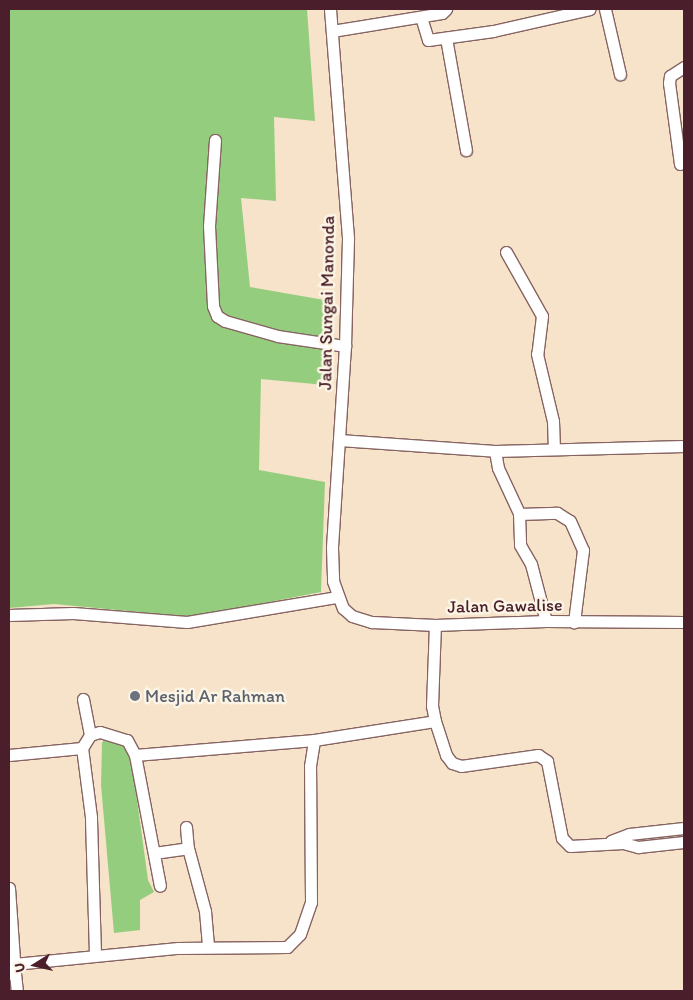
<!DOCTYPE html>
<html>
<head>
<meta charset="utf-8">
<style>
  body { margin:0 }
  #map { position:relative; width:693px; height:1000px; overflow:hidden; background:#f6e3c9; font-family:Itim,sans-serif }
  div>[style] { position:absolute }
  .green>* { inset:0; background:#95cd7f }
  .roads { filter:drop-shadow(1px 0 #866462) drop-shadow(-1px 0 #866462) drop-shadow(0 1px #866462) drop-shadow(0 -1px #866462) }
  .street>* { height:11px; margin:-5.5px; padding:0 5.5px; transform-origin:5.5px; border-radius:5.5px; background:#fff }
  .dots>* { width:14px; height:14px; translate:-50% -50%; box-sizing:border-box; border:2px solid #fcf5e5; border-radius:50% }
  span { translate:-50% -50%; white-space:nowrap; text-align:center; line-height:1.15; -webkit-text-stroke:5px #fcf5e5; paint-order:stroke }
  .street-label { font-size:18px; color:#4a1f2b }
  .worship-label { font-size:18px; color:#5b616d }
  .left { translate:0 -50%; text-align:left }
  .frame { position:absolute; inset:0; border:10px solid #4a1f2b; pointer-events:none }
  .north { position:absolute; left:10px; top:940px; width:50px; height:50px; -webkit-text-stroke:4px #fcf5e5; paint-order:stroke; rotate:260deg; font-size:14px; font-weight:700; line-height:20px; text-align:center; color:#4a1f2b }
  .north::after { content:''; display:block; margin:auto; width:18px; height:22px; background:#4a1f2b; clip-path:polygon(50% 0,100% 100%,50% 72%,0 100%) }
</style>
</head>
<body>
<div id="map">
  <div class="green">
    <i style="clip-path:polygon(9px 9px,307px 9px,315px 121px,274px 117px,276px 201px,241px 198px,250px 287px,330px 301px,325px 385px,261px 379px,259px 470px,325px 482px,321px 592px,191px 617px,54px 604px,9px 608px)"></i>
    <i style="clip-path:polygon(105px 738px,127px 748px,133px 770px,148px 880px,154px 892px,140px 900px,140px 930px,114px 933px,101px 785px,102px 743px)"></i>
  </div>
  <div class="roads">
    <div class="street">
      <i style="left:330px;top:9px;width:231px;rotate:85.5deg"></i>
      <i style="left:348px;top:239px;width:107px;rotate:91.6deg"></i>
      <i style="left:345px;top:346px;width:202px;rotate:93.7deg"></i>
      <i style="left:332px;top:548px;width:33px;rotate:88deg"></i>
      <i style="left:333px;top:581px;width:29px;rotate:70deg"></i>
      <i style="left:343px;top:608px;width:12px;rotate:42deg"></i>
      <i style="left:352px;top:616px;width:21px;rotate:17deg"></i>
      <i style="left:372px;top:622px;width:63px;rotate:2.7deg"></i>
      <i style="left:435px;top:625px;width:111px;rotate:-2.1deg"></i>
      <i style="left:546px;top:621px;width:138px;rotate:0.4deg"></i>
      <i style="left:605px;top:9px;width:67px;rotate:77deg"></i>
      <i style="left:421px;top:17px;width:24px;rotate:73deg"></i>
      <i style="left:428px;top:40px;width:66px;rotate:-7.9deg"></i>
      <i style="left:493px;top:31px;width:99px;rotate:-12.8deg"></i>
      <i style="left:332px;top:31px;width:111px;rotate:-9.3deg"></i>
      <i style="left:442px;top:13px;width:6px;rotate:-45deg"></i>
      <i style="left:446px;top:38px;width:114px;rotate:79.9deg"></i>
      <i style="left:215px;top:140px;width:86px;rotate:94deg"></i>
      <i style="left:209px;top:226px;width:80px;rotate:87.1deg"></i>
      <i style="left:213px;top:306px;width:11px;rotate:68deg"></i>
      <i style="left:217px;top:316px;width:9px;rotate:32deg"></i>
      <i style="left:225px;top:321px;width:55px;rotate:15.8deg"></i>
      <i style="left:278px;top:336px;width:68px;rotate:8.5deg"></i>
      <i style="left:680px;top:164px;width:82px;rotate:-97.7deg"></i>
      <i style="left:669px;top:83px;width:7px;rotate:-82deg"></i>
      <i style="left:670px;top:76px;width:17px;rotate:-33deg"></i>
      <i style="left:506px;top:252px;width:73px;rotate:60.6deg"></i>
      <i style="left:542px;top:316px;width:38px;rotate:97deg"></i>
      <i style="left:537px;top:354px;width:69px;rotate:76.6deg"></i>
      <i style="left:553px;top:421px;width:26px;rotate:88deg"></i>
      <i style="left:339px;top:440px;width:156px;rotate:4deg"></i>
      <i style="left:495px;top:451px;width:189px;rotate:-1.5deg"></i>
      <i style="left:495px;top:451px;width:17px;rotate:80deg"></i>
      <i style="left:498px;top:468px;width:50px;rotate:65deg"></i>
      <i style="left:519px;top:513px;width:32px;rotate:88deg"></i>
      <i style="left:520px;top:545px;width:22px;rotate:60deg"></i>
      <i style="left:531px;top:564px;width:59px;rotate:75.3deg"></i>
      <i style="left:519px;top:514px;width:38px;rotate:-2deg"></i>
      <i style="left:557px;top:513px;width:15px;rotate:32deg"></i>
      <i style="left:570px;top:521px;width:32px;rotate:66deg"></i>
      <i style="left:583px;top:550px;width:73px;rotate:97.1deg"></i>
      <i style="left:9px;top:615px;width:64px;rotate:-1.8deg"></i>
      <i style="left:73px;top:613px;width:114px;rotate:4.5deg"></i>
      <i style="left:187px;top:622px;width:151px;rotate:-9.5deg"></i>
      <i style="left:83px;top:699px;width:37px;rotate:79deg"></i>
      <i style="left:435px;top:721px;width:36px;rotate:72deg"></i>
      <i style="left:446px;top:755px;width:10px;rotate:53deg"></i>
      <i style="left:452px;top:763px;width:9px;rotate:18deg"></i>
      <i style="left:461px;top:766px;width:78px;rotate:-8.1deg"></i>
      <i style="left:538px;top:755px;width:11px;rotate:34deg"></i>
      <i style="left:547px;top:761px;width:78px;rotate:79deg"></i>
      <i style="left:562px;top:838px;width:11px;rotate:45deg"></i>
      <i style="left:570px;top:846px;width:53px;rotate:-3.2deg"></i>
      <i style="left:623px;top:843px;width:16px;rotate:15deg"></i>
      <i style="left:638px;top:847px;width:46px;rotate:-6.2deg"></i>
      <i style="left:9px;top:755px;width:73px;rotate:-5.5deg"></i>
      <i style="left:135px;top:755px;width:133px;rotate:79.2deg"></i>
      <i style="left:186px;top:827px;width:21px;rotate:85deg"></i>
      <i style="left:188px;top:848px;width:65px;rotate:74.9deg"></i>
      <i style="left:205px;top:911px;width:36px;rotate:85deg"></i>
      <i style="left:611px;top:841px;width:19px;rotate:-21deg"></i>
      <i style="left:629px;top:834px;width:55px;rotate:-6.2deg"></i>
      <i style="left:154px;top:853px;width:34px;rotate:-8deg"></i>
      <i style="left:9px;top:888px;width:85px;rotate:86deg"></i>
      <i style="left:15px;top:973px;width:6px;rotate:171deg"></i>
      <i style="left:95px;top:954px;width:137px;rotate:-91.7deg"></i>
      <i style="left:91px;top:817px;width:70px;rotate:-97.4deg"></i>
      <i style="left:82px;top:748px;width:15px;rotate:-58deg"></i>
      <i style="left:90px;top:735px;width:10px;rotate:-17deg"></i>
      <i style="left:100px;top:732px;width:28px;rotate:17deg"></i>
      <i style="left:127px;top:740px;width:17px;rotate:62deg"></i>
      <i style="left:135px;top:755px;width:180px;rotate:-4.8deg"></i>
      <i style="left:314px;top:740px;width:122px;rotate:-8.9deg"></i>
      <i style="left:435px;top:721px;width:15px;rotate:-101deg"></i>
      <i style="left:432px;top:706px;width:81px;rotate:-87.9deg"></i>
      <i style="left:14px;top:964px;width:165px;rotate:-5.6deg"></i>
      <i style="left:178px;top:948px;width:109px;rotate:-0.5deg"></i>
      <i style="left:287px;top:947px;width:18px;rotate:-45deg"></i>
      <i style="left:300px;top:934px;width:34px;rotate:-71deg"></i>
      <i style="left:311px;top:902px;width:136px;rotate:-90.4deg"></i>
      <i style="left:310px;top:766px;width:26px;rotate:-81deg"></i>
      <i style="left:15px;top:973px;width:18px;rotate:84deg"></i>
    </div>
  </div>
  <div class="dots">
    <i style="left:135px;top:696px;background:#6b7280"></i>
  </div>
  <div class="street-label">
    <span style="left:327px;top:303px;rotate:-89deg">Jalan Sungai Manonda</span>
    <span style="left:505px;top:606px;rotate:-1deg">Jalan Gawalise</span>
  </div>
  <div class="worship-label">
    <span class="left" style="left:145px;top:696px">Mesjid Ar Rahman</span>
  </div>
  <div class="frame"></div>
  <div class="north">U</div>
</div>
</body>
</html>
